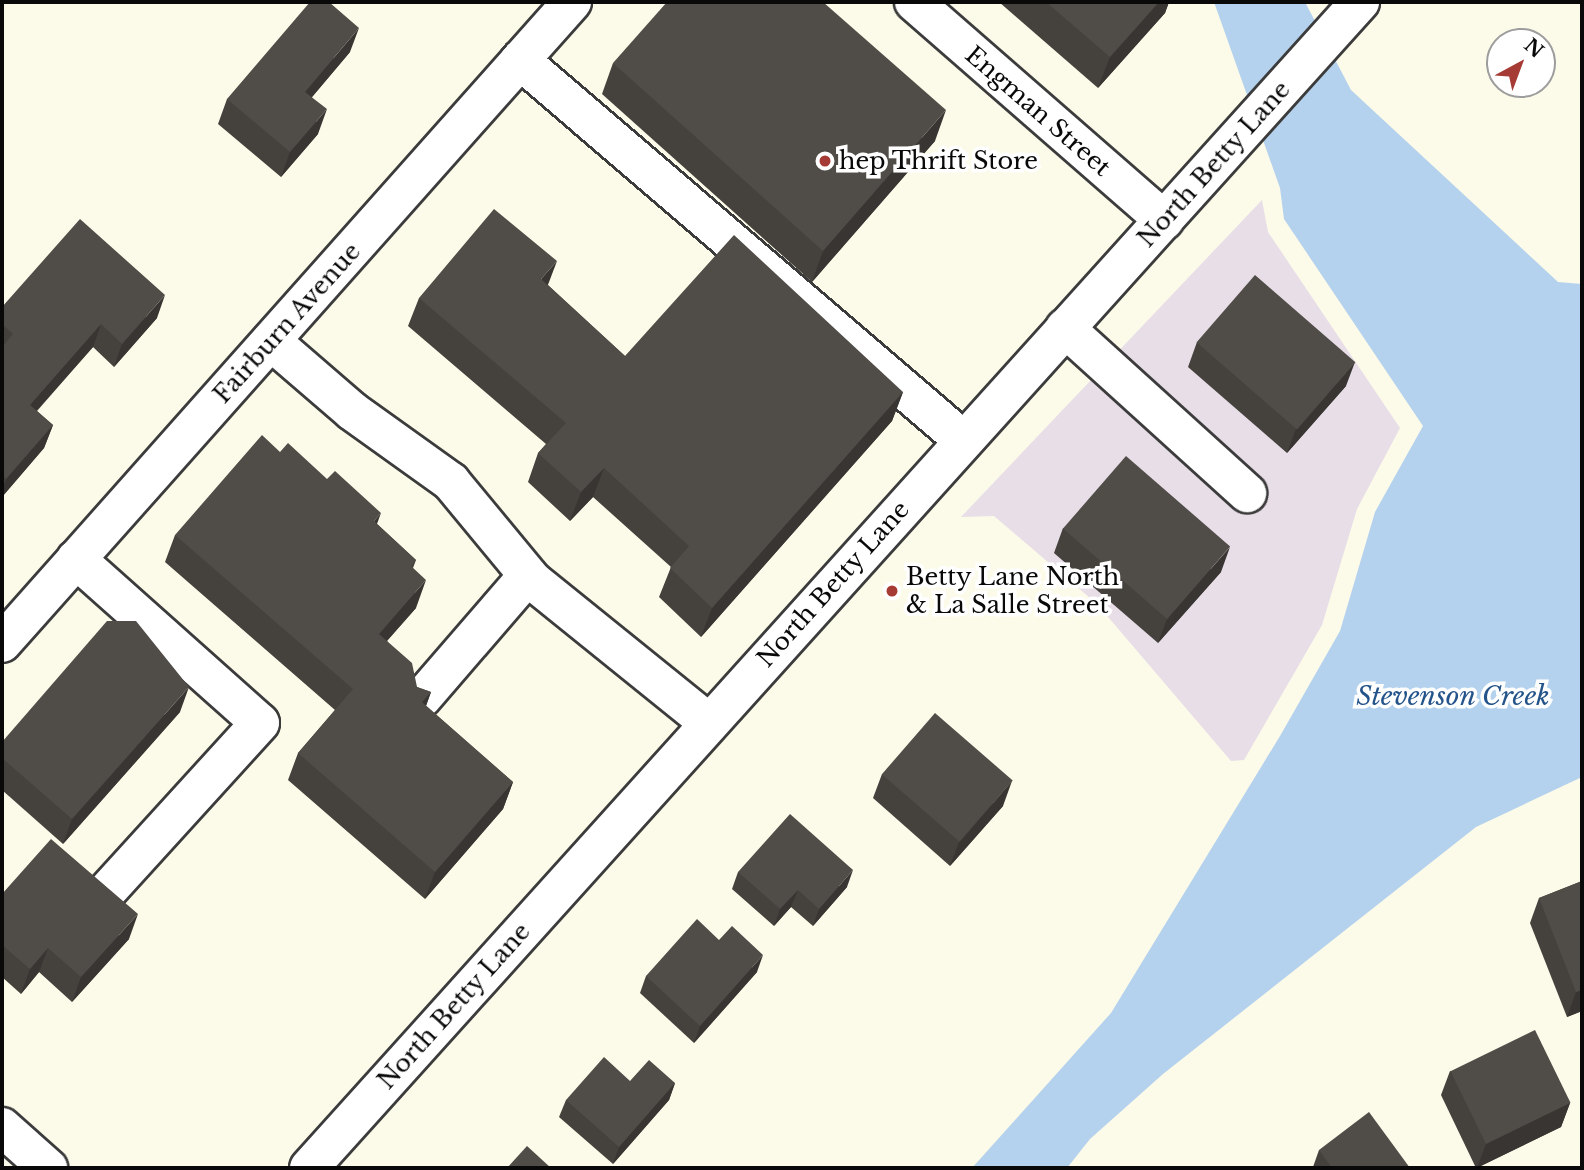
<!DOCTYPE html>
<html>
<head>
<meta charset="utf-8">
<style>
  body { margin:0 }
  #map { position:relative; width:1584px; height:1170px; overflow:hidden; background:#fcfae9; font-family:"Libre Baskerville",serif }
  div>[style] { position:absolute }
  .industrial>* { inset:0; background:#e8dee8 }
  .water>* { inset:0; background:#b4d2ed }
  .roads { filter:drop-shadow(2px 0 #3c3c3c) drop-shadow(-2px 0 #3c3c3c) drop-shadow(0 2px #3c3c3c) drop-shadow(0 -2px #3c3c3c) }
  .minor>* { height:38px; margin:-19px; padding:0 19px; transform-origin:19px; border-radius:19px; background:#fff }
  .wall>* { inset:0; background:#45413d }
  .shaded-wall>* { inset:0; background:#383532 }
  .building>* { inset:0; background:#504c47; transform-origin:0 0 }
  .dots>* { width:19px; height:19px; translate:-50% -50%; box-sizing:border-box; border:4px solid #fff; border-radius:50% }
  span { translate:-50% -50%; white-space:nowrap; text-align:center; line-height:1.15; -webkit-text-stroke:7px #fff; paint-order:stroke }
  .street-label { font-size:24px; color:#090909 }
  .poi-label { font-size:24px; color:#090909 }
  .left { translate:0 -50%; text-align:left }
  .water-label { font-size:26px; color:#24548a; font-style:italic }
  .frame { position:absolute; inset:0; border:4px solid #090909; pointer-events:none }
  .north { position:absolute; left:1486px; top:28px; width:70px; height:70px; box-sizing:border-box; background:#fff; border:2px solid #9d9d9d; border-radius:50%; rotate:41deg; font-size:19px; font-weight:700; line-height:28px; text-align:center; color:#090909 }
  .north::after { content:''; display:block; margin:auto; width:24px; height:32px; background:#a63a34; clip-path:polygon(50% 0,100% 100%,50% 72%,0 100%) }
</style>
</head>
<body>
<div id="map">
  <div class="industrial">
    <i style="clip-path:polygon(1262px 200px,1268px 232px,1400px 428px,1357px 509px,1322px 625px,1244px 760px,1231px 761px,1097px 604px,994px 516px,961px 517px)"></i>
  </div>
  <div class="water">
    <i style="clip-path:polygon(1214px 2px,1305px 2px,1351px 90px,1558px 282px,1582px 284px,1582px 777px,1476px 827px,1163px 1074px,1090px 1139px,1067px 1168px,972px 1168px,1111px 1013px,1280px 736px,1340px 631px,1375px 512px,1423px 426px,1284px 219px,1280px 188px)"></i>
  </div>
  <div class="roads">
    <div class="minor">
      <i style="left:914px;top:2px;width:332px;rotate:41.1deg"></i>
      <i style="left:520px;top:60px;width:584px;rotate:40.62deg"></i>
      <i style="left:1065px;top:328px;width:246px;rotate:42.2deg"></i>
      <i style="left:271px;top:341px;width:107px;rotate:40.8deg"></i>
      <i style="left:352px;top:411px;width:122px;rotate:35.6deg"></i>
      <i style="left:451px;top:482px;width:129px;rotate:50.4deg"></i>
      <i style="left:533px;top:581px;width:225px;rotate:38.9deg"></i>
      <i style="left:76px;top:559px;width:246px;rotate:41.7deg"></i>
      <i style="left:260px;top:723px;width:226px;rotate:132.3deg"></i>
      <i style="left:2px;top:643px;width:858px;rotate:-48.36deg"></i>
      <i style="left:422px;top:698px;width:162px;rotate:-49.2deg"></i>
      <i style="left:2px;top:1127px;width:62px;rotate:41.7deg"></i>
      <i style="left:309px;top:1168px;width:1570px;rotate:-47.97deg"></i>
    </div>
  </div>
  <div class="wall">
    <i style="clip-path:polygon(999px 2px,1169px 2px,1165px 13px,1098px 88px)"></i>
    <i style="clip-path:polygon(350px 52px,312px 97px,318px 134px,281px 177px,218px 124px,227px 99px)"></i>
    <i style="clip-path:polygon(613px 63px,935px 141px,812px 282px,602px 94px)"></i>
    <i style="clip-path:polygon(548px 285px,625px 356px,903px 392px,892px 421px,701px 637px,659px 597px,671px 567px,593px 497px,570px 521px,528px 482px,538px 453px,546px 444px,408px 326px,419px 298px)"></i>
    <i style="clip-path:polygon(2px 307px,157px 318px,114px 367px,93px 347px,37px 411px,53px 425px,44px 448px,2px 497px)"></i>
    <i style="clip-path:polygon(1197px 342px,1346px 386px,1287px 453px,1188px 367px)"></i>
    <i style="clip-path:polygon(377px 524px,416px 560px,413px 568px,416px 608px,387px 641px,417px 687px,431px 692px,426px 706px,513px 782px,503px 809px,425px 899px,288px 780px,298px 753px,335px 710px,165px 562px,175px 535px)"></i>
    <i style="clip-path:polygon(1063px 528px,1221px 572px,1158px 643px,1054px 553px)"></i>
    <i style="clip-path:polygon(180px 712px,63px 844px,2px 790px,2px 742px)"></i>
    <i style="clip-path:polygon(882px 774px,1003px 806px,950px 866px,873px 798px)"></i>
    <i style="clip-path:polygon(738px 872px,847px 887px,813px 926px,791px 907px,774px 926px,732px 889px)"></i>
    <i style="clip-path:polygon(1582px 881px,1582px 1011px,1567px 1017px,1530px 923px,1539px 898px)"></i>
    <i style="clip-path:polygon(2px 894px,129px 939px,72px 1002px,39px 972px,21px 994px,2px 977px)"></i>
    <i style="clip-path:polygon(719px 940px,757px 972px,694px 1043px,640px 993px,646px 976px)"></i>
    <i style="clip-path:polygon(1450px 1071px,1570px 1103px,1561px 1127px,1476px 1168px,1441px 1095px)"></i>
    <i style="clip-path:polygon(630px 1081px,675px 1083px,669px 1100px,613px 1164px,559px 1117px,566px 1100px)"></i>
    <i style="clip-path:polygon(1319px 1150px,1410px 1168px,1313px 1168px,1313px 1167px)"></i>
  </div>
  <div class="shaded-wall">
    <i style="clip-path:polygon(1159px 2px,1169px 2px,1165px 13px,1098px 88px,1110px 57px)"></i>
    <i style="clip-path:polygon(359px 28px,350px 52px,296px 116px,305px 92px)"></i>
    <i style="clip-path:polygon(327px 109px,318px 134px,281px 177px,290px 152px)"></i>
    <i style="clip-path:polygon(946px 110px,935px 141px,812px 282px,823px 251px)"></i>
    <i style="clip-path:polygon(557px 261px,546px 290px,541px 279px)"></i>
    <i style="clip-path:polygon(165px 295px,157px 318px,114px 367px,122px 344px)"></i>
    <i style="clip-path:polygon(101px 324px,93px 347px,21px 428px,30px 405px)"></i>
    <i style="clip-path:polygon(1355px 362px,1346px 386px,1287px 453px,1296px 429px)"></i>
    <i style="clip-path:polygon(903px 392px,892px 421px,701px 637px,712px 608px)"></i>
    <i style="clip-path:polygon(53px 425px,44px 448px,2px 497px,2px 491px,6px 479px)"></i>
    <i style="clip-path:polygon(604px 468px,593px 497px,570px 521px,581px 492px)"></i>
    <i style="clip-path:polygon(381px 513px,371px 540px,374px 521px)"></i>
    <i style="clip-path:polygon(1230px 547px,1221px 572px,1158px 643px,1167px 619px)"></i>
    <i style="clip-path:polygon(426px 580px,416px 608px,369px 661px,379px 634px)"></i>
    <i style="clip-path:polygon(189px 687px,180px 712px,63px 844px,72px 819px)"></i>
    <i style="clip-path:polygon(431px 692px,421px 719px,422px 702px)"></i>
    <i style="clip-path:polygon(1012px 781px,1003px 806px,950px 866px,959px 842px)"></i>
    <i style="clip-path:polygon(513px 782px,503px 809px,425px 899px,435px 872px)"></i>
    <i style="clip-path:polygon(853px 870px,847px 887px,813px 926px,819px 909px)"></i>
    <i style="clip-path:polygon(798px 890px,791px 907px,774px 926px,780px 909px)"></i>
    <i style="clip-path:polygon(138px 914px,129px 939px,72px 1002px,81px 977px)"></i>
    <i style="clip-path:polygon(48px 948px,39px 972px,21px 994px,30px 969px)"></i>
    <i style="clip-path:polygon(763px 955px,757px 972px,694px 1043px,700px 1026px)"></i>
    <i style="clip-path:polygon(1582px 990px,1582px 1011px,1567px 1017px,1576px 992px)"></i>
    <i style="clip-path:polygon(675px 1083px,669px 1100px,613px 1164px,619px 1147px)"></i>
    <i style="clip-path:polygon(1570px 1103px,1561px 1127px,1477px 1168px,1486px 1144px)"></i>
  </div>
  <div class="building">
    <i style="clip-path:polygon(310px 2px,329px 2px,359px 28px,305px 92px,327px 109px,290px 152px,227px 99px)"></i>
    <i style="clip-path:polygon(667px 2px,823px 2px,946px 110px,823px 251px,613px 63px)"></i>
    <i style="clip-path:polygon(1046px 2px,1159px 2px,1110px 57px)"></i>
    <i style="clip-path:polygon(494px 209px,557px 261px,541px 279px,625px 356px,734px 235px,903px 392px,712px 608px,670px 568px,689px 546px,604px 468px,581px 492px,538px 453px,566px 423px,419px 298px)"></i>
    <i style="clip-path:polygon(80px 219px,165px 295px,122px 344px,101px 324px,30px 405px,53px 425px,6px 479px,2px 475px,2px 347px,13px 334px,2px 324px,2px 307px)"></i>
    <i style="left:1255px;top:275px;width:133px;height:89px;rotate:41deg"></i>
    <i style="clip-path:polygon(262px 435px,280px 452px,288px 443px,327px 479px,335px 471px,381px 513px,374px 521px,416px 560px,411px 566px,426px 580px,379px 634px,412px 663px,417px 687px,431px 692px,422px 702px,513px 782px,435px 872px,298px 753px,353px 689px,175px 535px)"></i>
    <i style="left:1126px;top:456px;width:138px;height:96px;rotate:41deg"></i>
    <i style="clip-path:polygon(107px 621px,136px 621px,189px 687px,72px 819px,2px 758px,2px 742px)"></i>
    <i style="left:935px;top:713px;width:103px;height:81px;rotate:41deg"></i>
    <i style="clip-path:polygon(790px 814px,853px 870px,819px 909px,798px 890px,780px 909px,738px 872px)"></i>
    <i style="clip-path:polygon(51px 839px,138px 914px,81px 977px,48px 948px,30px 969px,2px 945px,2px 894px)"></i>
    <i style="clip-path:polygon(1582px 881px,1582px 990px,1576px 992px,1539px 898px)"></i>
    <i style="clip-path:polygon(697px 919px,719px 940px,732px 926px,763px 955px,700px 1026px,646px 976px)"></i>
    <i style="left:1535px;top:1030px;width:81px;height:94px;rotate:64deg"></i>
    <i style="clip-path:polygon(604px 1057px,630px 1081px,649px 1060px,675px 1083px,619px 1147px,566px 1100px)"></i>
    <i style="clip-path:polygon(1369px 1112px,1410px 1168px,1332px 1168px,1319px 1150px)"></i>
    <i style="clip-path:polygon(527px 1146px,551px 1168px,507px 1168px)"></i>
  </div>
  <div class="dots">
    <i style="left:825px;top:161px;background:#a63a34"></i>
    <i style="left:892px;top:591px;background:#a63a34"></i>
  </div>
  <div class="street-label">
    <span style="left:1038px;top:111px;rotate:41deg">Engman Street</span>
    <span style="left:1214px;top:164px;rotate:-48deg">North Betty Lane</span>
    <span style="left:287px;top:323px;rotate:-48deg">Fairburn Avenue</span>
    <span style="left:833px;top:584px;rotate:-48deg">North Betty Lane</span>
    <span style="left:454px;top:1006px;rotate:-48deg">North Betty Lane</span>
  </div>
  <div class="poi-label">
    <span class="left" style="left:839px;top:161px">hep Thrift Store</span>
    <span class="left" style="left:906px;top:591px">Betty Lane North<br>&amp; La Salle Street</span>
  </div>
  <div class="water-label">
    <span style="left:1453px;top:697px">Stevenson Creek</span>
  </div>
  <div class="frame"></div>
  <div class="north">N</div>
</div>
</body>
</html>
